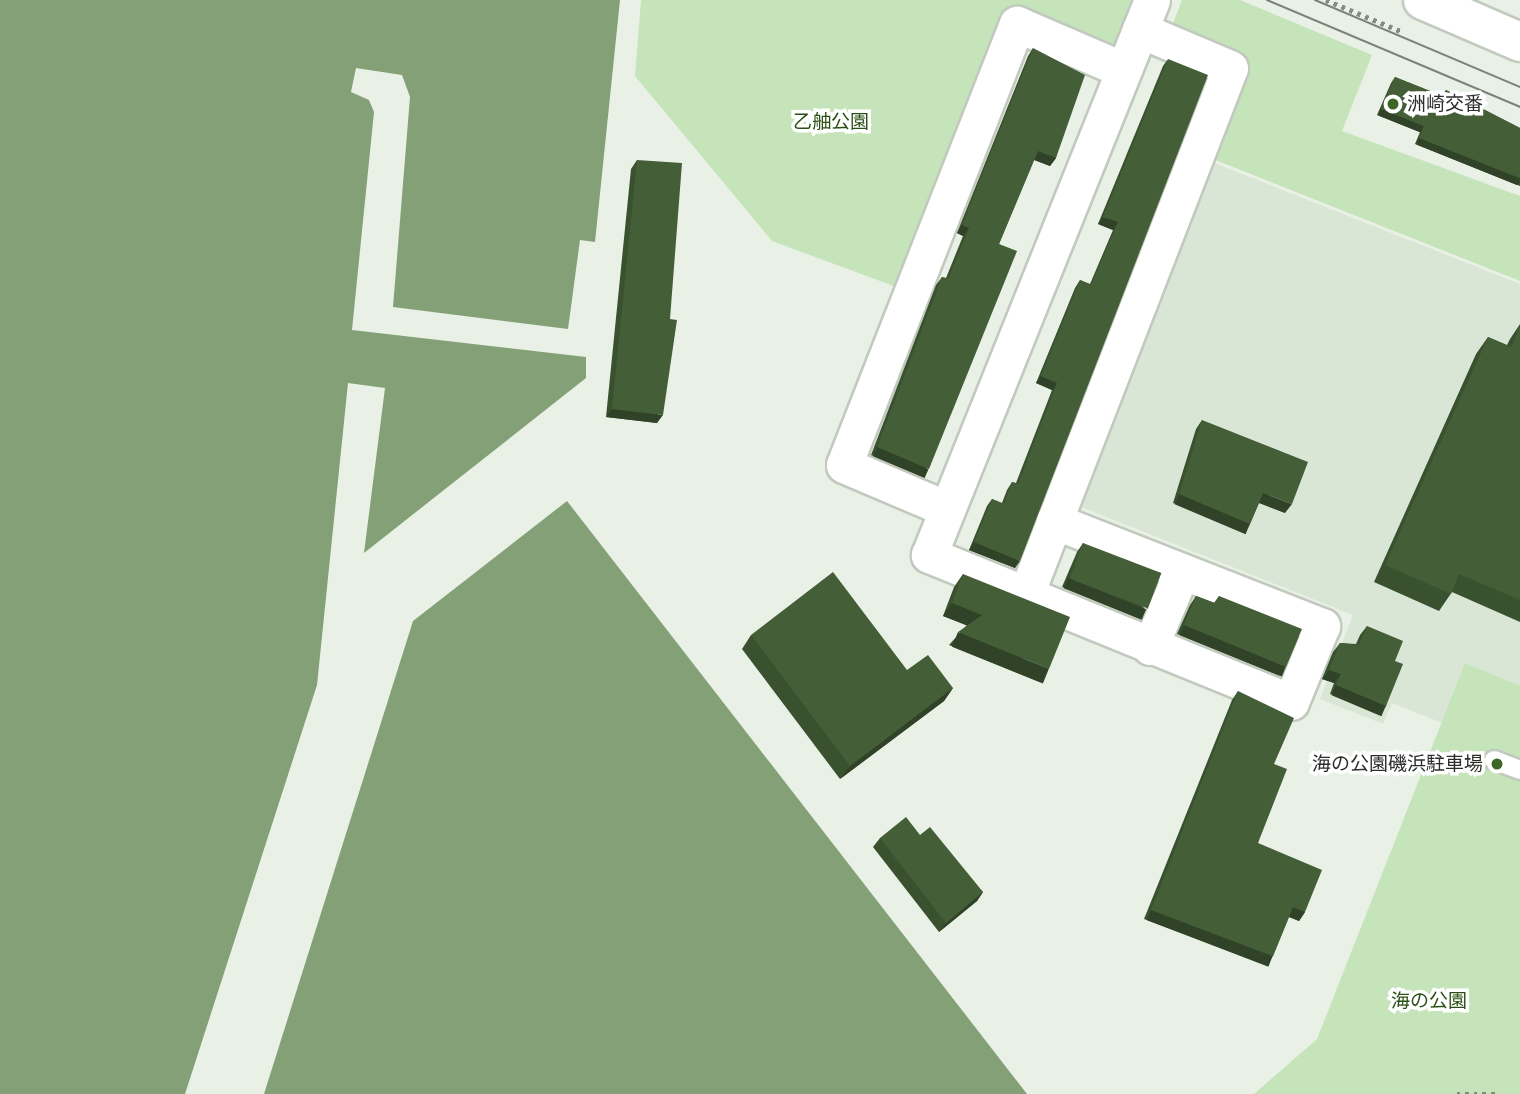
<!DOCTYPE html>
<html>
<head>
<meta charset="utf-8">
<style>
  body { margin:0 }
  #map { position:relative; width:1520px; height:1094px; overflow:hidden; background:#e9f1e6; font-family:Figtree,"Noto Sans JP",sans-serif }
  div>[style] { position:absolute }
  .built>* { inset:0; background:#dae6d5 }
  .green>* { inset:0; background:#c6e4ba }
  .water>* { inset:0; background:#83a076 }
  .path>* { height:4.5px; margin-top:-2.25px; transform-origin:0; background:repeating-linear-gradient(90deg,#858b83 0 3.5px,transparent 0 8.5px) }
  .roads { filter:drop-shadow(2px 0 #c2c9be) drop-shadow(-2px 0 #c2c9be) drop-shadow(0 2px #c2c9be) drop-shadow(0 -2px #c2c9be) }
  .service>* { height:18px; margin:-9px; padding:0 9px; transform-origin:9px; border-radius:9px; background:#fff }
  .minor>* { height:35px; margin:-17.5px; padding:0 17.5px; transform-origin:17.5px; border-radius:17.5px; background:#fff }
  .tertiary>* { height:38px; margin:-19px; padding:0 19px; transform-origin:19px; border-radius:19px; background:#fff }
  .tram>* { height:2px; margin:-1px; padding:0 1px; transform-origin:1px; border-radius:1px; background:#7c817a }
  .wall>* { inset:0; background:#3a5130 }
  .shaded-wall>* { inset:0; background:#304227; transform-origin:0 0 }
  .building>* { inset:0; background:#445e38; transform-origin:0 0 }
  .dots>* { width:19px; height:19px; translate:-50% -50%; box-sizing:border-box; border:4px solid #fff; border-radius:50% }
  span { translate:-50% -50%; white-space:nowrap; text-align:center; line-height:1.15; -webkit-text-stroke:7px #fff; paint-order:stroke }
  .poi-label { font-size:19px; color:#2b2e2a }
  .left { translate:0 -50%; text-align:left }
  .right { translate:-100% -50%; text-align:right }
  .park-label { font-size:19px; color:#2a5015 }
</style>
</head>
<body>
<div id="map">
  <div class="built">
    <i style="clip-path:polygon(1207px 160px,1520px 284px,1520px 697px,1450px 726px,1392px 703px,1383px 724px,1320px 699px,1353px 615px,1071px 503px)"></i>
  </div>
  <div class="green">
    <i style="clip-path:polygon(641px 0,1133px 0,1114px 48px,1005px 9px,899px 288px,772px 241px,635px 76px)"></i>
    <i style="clip-path:polygon(1182px 0,1240px 0,1372px 55px,1342px 131px,1520px 196px,1520px 281px,1203px 155px,1238px 63px,1169px 34px)"></i>
    <i style="clip-path:polygon(1465px 663px,1520px 686px,1520px 1094px,1254px 1094px,1317px 1039px)"></i>
  </div>
  <div class="water">
    <i style="clip-path:polygon(0 0,620px 0,595px 242px,580px 240px,568px 329px,393px 307px,410px 97px,402px 75px,356px 68px,351px 92px,369px 100px,374px 112px,352px 330px,586px 357px,586px 378px,364px 553px,385px 388px,348px 383px,317px 685px,185px 1094px,0 1094px)"></i>
    <i style="clip-path:polygon(567px 501px,1027px 1094px,264px 1094px,413px 621px)"></i>
  </div>
  <div class="path">
    <i style="left:1326px;top:0;width:83px;rotate:22.6deg"></i>
    <i style="left:1457px;top:1094px;width:38px"></i>
  </div>
  <div class="roads">
    <div class="service">
      <i style="left:1494px;top:760px;width:28px;rotate:21deg"></i>
    </div>
    <div class="minor">
      <i style="left:947px;top:509px;width:112px;rotate:-156.9deg"></i>
      <i style="left:844px;top:465px;width:474px;rotate:-68.6deg"></i>
      <i style="left:1017px;top:24px;width:116px;rotate:23.3deg"></i>
      <i style="left:1054px;top:521px;width:288px;rotate:21.4deg"></i>
      <i style="left:1322px;top:626px;width:82px;rotate:112.2deg"></i>
      <i style="left:1291px;top:702px;width:391px;rotate:-157.9deg"></i>
      <i style="left:929px;top:555px;width:598px;rotate:-68.11deg"></i>
      <i style="left:1025px;top:597px;width:567px;rotate:-68.82deg"></i>
      <i style="left:1230px;top:68px;width:98px;rotate:-157.1deg"></i>
      <i style="left:1150px;top:647px;width:82px;rotate:-67.2deg"></i>
    </div>
    <div class="tertiary">
      <i style="left:1423px;top:0;width:106px;rotate:23.4deg"></i>
    </div>
  </div>
  <div class="tram">
    <i style="left:1267px;top:0;width:275px;rotate:22.9deg"></i>
    <i style="left:1315px;top:0;width:223px;rotate:23deg"></i>
  </div>
  <div class="wall">
    <i style="clip-path:polygon(1033px 48px,1056px 158px,1050px 166px,1034px 160px,999px 244px,923px 477px,871px 455px,936px 285px,942px 277px,946px 278px,963px 236px,957px 233px,1028px 56px)"></i>
    <i style="clip-path:polygon(1168px 59px,1015px 568px,969px 550px,987px 506px,992px 499px,1002px 503px,1007px 490px,1012px 482px,1016px 483px,1052px 390px,1036px 383px,1075px 288px,1080px 280px,1090px 284px,1113px 230px,1098px 224px,1163px 66px)"></i>
    <i style="clip-path:polygon(1395px 77px,1442px 96px,1446px 90px,1520px 128px,1520px 186px,1415px 144px,1420px 132px,1377px 115px,1391px 83px)"></i>
    <i style="clip-path:polygon(637px 160px,670px 319px,657px 423px,606px 417px,631px 169px)"></i>
    <i style="clip-path:polygon(1520px 324px,1520px 622px,1452px 592px,1439px 611px,1374px 582px,1476px 354px,1488px 337px,1507px 345px,1510px 339px)"></i>
    <i style="clip-path:polygon(1202px 420px,1285px 513px,1259px 503px,1250px 524px,1244px 533px,1173px 503px,1196px 429px)"></i>
    <i style="clip-path:polygon(1083px 543px,1146px 610px,1140px 619px,1062px 587px,1077px 552px)"></i>
    <i style="clip-path:polygon(963px 574px,1040px 682px,949px 645px,967px 625px,943px 616px,954px 587px)"></i>
    <i style="clip-path:polygon(1196px 596px,1214px 603px,1219px 596px,1280px 676px,1177px 634px,1190px 605px)"></i>
    <i style="clip-path:polygon(1367px 626px,1395px 661px,1386px 706px,1380px 715px,1330px 694px,1334px 683px,1322px 679px,1333px 652px,1340px 643px,1356px 644px,1360px 635px)"></i>
    <i style="clip-path:polygon(751px 635px,953px 688px,944px 701px,840px 779px,742px 649px)"></i>
    <i style="clip-path:polygon(1238px 691px,1274px 764px,1258px 843px,1305px 912px,1299px 921px,1289px 917px,1273px 956px,1267px 965px,1144px 919px,1232px 700px)"></i>
    <i style="clip-path:polygon(920px 835px,983px 892px,977px 901px,939px 932px,873px 847px,880px 838px)"></i>
  </div>
  <div class="shaded-wall">
    <i style="left:1381px;top:109px;width:46px;height:7px;rotate:22deg"></i>
    <i style="left:1419px;top:138px;width:109px;height:7px;rotate:22deg"></i>
    <i style="clip-path:polygon(1038px 151px,1056px 158px,1050px 166px,1032px 159px)"></i>
    <i style="clip-path:polygon(1103px 217px,1118px 222px,1113px 230px,1098px 224px)"></i>
    <i style="clip-path:polygon(962px 225px,969px 228px,963px 236px,957px 233px)"></i>
    <i style="clip-path:polygon(1041px 376px,1057px 383px,1052px 390px,1036px 383px)"></i>
    <i style="clip-path:polygon(612px 409px,663px 415px,657px 423px,606px 417px)"></i>
    <i style="left:877px;top:447px;width:56px;height:10px;rotate:23deg"></i>
    <i style="clip-path:polygon(1263px 493px,1292px 504px,1285px 513px,1257px 502px)"></i>
    <i style="left:1179px;top:494px;width:77px;height:11px;rotate:23deg"></i>
    <i style="clip-path:polygon(974px 542px,1020px 561px,1015px 568px,969px 550px)"></i>
    <i style="left:1068px;top:578px;width:84px;height:11px;rotate:22deg"></i>
    <i style="clip-path:polygon(952px 603px,982px 615px,973px 628px,943px 616px)"></i>
    <i style="left:1184px;top:625px;width:110px;height:11px;rotate:22deg"></i>
    <i style="left:958px;top:632px;width:98px;height:16px;rotate:22deg"></i>
    <i style="clip-path:polygon(1329px 670px,1341px 674px,1334px 683px,1322px 679px)"></i>
    <i style="left:1336px;top:685px;width:54px;height:11px;rotate:23deg"></i>
    <i style="clip-path:polygon(953px 688px,944px 701px,840px 779px,850px 766px)"></i>
    <i style="clip-path:polygon(983px 892px,977px 901px,939px 932px,946px 923px)"></i>
    <i style="clip-path:polygon(1293px 907px,1305px 912px,1299px 921px,1287px 916px)"></i>
    <i style="left:1151px;top:910px;width:130px;height:11px;rotate:21deg"></i>
  </div>
  <div class="building">
    <i style="clip-path:polygon(1033px 48px,1085px 75px,1056px 158px,1038px 151px,999px 244px,1017px 251px,929px 469px,877px 447px,942px 277px,948px 279px,969px 228px,962px 225px)"></i>
    <i style="clip-path:polygon(1168px 59px,1208px 75px,1020px 561px,974px 542px,992px 499px,1004px 504px,1012px 482px,1018px 484px,1057px 383px,1041px 376px,1080px 280px,1091px 285px,1118px 222px,1103px 217px)"></i>
    <i style="clip-path:polygon(1395px 77px,1443px 96px,1446px 90px,1520px 128px,1520px 178px,1419px 138px,1424px 126px,1381px 109px)"></i>
    <i style="clip-path:polygon(637px 160px,682px 163px,670px 319px,677px 320px,663px 415px,612px 409px)"></i>
    <i style="clip-path:polygon(1520px 326px,1520px 600px,1459px 574px,1451px 594px,1385px 565px,1488px 337px,1511px 347px)"></i>
    <i style="clip-path:polygon(1202px 420px,1308px 462px,1292px 504px,1263px 493px,1250px 524px,1179px 494px)"></i>
    <i style="left:1083px;top:543px;width:84px;height:38px;rotate:21deg"></i>
    <i style="clip-path:polygon(833px 572px,907px 670px,928px 655px,953px 688px,850px 766px,751px 635px)"></i>
    <i style="clip-path:polygon(963px 574px,1070px 617px,1049px 669px,958px 632px,982px 615px,952px 603px)"></i>
    <i style="clip-path:polygon(1196px 596px,1215px 603px,1219px 596px,1302px 629px,1286px 667px,1184px 625px)"></i>
    <i style="clip-path:polygon(1367px 626px,1403px 641px,1395px 661px,1403px 664px,1386px 706px,1336px 685px,1341px 674px,1329px 670px,1340px 643px,1359px 645px)"></i>
    <i style="clip-path:polygon(1238px 691px,1294px 718px,1274px 764px,1287px 769px,1258px 843px,1322px 870px,1305px 912px,1293px 907px,1273px 956px,1151px 910px)"></i>
    <i style="clip-path:polygon(906px 817px,920px 835px,930px 827px,983px 892px,946px 923px,880px 838px)"></i>
  </div>
  <div class="dots">
    <i style="left:1393px;top:104px;background:#3c6725"></i>
    <i style="left:1497px;top:764px;background:#3c6725"></i>
  </div>
  <div class="poi-label">
    <span class="left" style="left:1407px;top:104px">洲崎交番</span>
    <span class="right" style="left:1483px;top:764px">海の公園磯浜駐車場</span>
  </div>
  <div class="park-label">
    <span style="left:831px;top:122px">乙舳公園</span>
    <span style="left:1429px;top:1001px">海の公園</span>
  </div>
</div>
</body>
</html>
